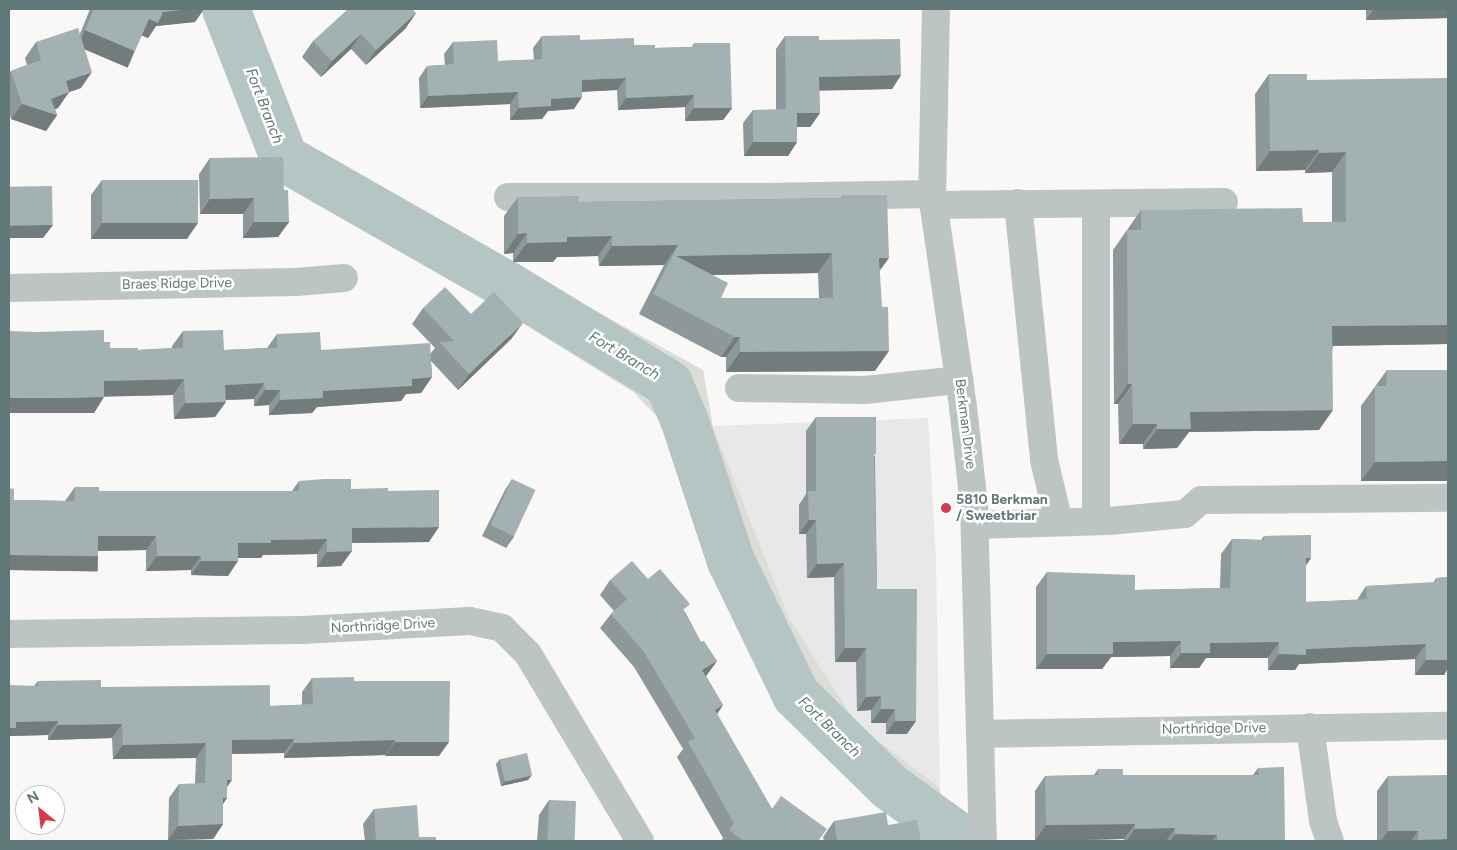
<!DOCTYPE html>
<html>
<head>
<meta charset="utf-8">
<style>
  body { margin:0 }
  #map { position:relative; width:1457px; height:850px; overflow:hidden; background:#f9f8f7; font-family:Figtree,sans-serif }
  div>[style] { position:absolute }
  .built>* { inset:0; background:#e7e8e7 }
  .green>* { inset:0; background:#dcddd6 }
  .river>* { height:48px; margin:-24px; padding:0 24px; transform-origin:24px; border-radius:24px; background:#b5c5c4 }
  .minor>* { height:28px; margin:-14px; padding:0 14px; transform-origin:14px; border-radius:14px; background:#bcc4c4 }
  .wall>* { inset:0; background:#8c9899 }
  .shaded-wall>* { inset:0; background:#727c7d; transform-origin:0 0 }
  .building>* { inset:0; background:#a3b1b2; transform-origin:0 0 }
  .dots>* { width:14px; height:14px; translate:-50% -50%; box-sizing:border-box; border:2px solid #fff; border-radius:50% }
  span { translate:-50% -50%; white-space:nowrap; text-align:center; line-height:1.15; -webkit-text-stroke:5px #fff; paint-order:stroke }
  .street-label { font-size:14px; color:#617879 }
  .poi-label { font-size:14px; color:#617879; font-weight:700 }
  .left { translate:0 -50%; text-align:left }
  .water-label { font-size:15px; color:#607977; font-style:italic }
  .frame { position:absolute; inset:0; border:10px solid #617879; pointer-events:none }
  .north { position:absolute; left:15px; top:785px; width:50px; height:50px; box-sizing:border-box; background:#fff; border:1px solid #c0c9c9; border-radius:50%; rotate:331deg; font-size:14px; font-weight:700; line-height:20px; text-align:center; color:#617879 }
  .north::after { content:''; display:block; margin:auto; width:18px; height:22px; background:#d53a4d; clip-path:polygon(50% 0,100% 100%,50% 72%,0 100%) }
</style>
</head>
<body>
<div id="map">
  <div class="built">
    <i style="clip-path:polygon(928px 418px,936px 559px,940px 788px,857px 724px,789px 618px,713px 426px)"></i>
  </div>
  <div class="green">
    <i style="clip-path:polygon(209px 9px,249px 9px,306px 151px,703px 370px,713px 426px,789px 618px,857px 724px,940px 788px,941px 841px,922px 841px,778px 707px,726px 587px,675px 435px,633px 392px,311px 191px,263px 156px)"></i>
  </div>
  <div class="river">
    <i style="left:226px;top:9px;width:160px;rotate:68.7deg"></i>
    <i style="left:284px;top:158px;width:257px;rotate:29.7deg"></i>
    <i style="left:507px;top:285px;width:190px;rotate:31.4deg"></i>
    <i style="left:669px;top:384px;width:38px;rotate:67deg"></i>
    <i style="left:684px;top:419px;width:150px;rotate:71.7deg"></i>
    <i style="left:731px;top:561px;width:149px;rotate:64.1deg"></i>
    <i style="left:796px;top:695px;width:130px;rotate:44.4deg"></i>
    <i style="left:889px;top:786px;width:94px;rotate:35.9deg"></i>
  </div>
  <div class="minor">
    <i style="left:936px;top:9px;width:185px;rotate:91.2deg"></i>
    <i style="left:932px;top:194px;width:215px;rotate:81.7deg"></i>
    <i style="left:963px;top:407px;width:99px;rotate:83.6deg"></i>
    <i style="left:974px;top:505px;width:336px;rotate:88.5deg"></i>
    <i style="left:508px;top:197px;width:255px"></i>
    <i style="left:763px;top:197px;width:169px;rotate:-1deg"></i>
    <i style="left:1018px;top:203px;width:258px;rotate:84.2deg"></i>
    <i style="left:1044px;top:460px;width:64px;rotate:76.4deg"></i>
    <i style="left:933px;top:205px;width:291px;rotate:-0.6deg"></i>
    <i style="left:9px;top:288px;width:287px;rotate:-1.2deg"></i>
    <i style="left:296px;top:282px;width:48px;rotate:-4.8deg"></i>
    <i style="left:739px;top:388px;width:126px;rotate:0.9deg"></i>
    <i style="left:865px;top:390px;width:95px;rotate:-6.1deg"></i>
    <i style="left:1096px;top:521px;width:317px;rotate:-90deg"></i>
    <i style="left:975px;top:525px;width:134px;rotate:-1.7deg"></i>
    <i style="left:1109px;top:521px;width:76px;rotate:-5.3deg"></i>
    <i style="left:1185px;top:514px;width:21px;rotate:-41deg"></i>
    <i style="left:1201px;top:500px;width:247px;rotate:-0.5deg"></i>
    <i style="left:9px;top:634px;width:294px;rotate:-0.8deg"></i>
    <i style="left:303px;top:630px;width:167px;rotate:-3.1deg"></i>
    <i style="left:470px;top:621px;width:33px;rotate:12deg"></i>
    <i style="left:502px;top:628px;width:37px;rotate:45deg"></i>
    <i style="left:528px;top:654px;width:218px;rotate:59.1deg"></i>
    <i style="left:1310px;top:727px;width:95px;rotate:82.1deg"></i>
    <i style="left:1323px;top:821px;width:21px;rotate:71deg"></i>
    <i style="left:980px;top:734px;width:468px;rotate:-1deg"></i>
  </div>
  <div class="wall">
    <i style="clip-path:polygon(90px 9px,204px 9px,195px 22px,156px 26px,148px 38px,142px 35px,125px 66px,84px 49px,81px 88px,69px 92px,58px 108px,55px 109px,57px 115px,46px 131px,11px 119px,9px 111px,9px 74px,11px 71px,27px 65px,25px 58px,36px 42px,80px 34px)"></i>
    <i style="clip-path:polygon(1366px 9px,1448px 9px,1448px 18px,1366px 20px)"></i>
    <i style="clip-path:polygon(416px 13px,405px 29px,366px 65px,351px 49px,321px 77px,302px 57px,313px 41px)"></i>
    <i style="clip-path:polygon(542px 36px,655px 48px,692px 47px,694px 43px,732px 108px,723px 120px,685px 121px,685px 107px,618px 110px,617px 90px,582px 92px,574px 109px,548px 111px,542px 119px,510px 120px,510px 104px,420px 108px,419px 78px,427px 66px,445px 65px,444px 54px,453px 42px,498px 61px,534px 60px,533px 48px)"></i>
    <i style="clip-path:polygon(785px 36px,819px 40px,901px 75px,892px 89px,819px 90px,820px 113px,810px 127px,797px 127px,797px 142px,788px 156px,744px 156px,743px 123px,753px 110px,776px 110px,776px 49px)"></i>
    <i style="clip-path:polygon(1269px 74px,1307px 80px,1448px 344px,1333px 346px,1319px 430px,1189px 432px,1177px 448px,1143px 449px,1143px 444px,1119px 444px,1118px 404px,1114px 404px,1113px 250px,1141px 210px,1303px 222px,1332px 222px,1332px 172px,1305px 173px,1305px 170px,1256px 171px,1255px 94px)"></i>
    <i style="clip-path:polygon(210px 158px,284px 190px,289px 222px,278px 237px,243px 238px,243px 214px,200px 214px,199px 174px)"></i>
    <i style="clip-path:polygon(102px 180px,187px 239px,91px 239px,91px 195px)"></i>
    <i style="clip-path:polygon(evenodd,843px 195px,879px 271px,875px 371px,726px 372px,726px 357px,721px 357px,639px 314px,664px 265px,599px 266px,598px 256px,557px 257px,553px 262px,513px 262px,513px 253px,504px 254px,504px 216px,518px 197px,579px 202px,841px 198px,843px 195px,818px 273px,819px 298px,721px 298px,712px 275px,818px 273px)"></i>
    <i style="clip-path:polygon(423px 308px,471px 314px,512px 338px,458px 390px,431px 361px,432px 377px,421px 393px,406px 394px,401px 401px,317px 407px,312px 413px,269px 415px,269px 405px,254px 406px,254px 399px,226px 400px,215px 417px,174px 419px,173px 395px,104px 396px,94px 413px,104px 342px,110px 348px,138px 350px,172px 348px,172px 346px,183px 331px,224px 350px,267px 348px,277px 334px,321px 350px,430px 354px,435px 348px,412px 324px)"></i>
    <i style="clip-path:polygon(1387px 370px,1448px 370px,1448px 481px,1361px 481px,1361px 406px)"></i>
    <i style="clip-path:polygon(816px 417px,875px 456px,877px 589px,907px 734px,886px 734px,886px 723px,871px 723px,871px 710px,857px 711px,856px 662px,835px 662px,834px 577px,807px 578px,806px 534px,799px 534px,799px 505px,806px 494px,806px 431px)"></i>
    <i style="clip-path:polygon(512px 479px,514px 537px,506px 548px,482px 536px,505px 490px)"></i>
    <i style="clip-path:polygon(299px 481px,351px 489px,388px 491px,429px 542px,352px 543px,341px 566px,317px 567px,317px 554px,263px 555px,261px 558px,238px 558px,228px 576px,191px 575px,191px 570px,146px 571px,146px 550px,98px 551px,98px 556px,88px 571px,9px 570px,9px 488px,14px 500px,65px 501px,75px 487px,99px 491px,292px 491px)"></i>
    <i style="clip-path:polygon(1264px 536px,1306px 566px,1306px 602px,1357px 600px,1366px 586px,1433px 583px,1436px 578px,1448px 577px,1448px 668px,1444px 675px,1415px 675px,1415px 659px,1299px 664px,1295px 670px,1268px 670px,1268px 658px,1206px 658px,1199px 668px,1170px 668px,1170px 656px,1111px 657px,1102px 669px,1036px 669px,1036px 587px,1047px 572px,1135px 590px,1220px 588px,1221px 554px,1232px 539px,1261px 540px)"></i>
    <i style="clip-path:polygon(648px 579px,685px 612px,701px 642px,717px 661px,706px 676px,723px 705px,717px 714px,772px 809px,818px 841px,721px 841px,723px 838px,677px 757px,683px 749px,634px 667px,600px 628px,611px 614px,614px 611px,600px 595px,610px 580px)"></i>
    <i style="clip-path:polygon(312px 678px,354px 681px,439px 756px,385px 756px,385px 755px,284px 758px,284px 753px,232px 754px,227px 786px,227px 798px,223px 804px,223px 824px,213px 839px,168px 840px,169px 798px,179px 784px,195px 784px,196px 758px,113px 759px,112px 738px,48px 740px,48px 735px,10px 736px,34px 686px,38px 681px,270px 706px,302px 705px,302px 692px)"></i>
    <i style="clip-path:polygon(500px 759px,528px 780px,501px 786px,496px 764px)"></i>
    <i style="clip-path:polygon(1258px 768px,1285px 841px,1124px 841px,1124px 839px,1035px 841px,1035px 791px,1045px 776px,1094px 775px,1098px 769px,1123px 775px,1253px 775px)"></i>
    <i style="clip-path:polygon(1388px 776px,1448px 841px,1377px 841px,1377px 791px)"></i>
    <i style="clip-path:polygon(549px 800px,573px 841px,537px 841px,539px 815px)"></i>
    <i style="clip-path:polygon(374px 809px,419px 837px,436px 841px,365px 841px,363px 824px)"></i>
    <i style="clip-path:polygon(834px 821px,888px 825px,921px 841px,824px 841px,823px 837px)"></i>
  </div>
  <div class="shaded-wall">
    <i style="clip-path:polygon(190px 9px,204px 9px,195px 22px,156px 26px,148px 38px,138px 34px,149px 19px,163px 12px)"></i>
    <i style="clip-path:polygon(1374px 9px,1448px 9px,1448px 18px,1366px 20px)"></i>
    <i style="clip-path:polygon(416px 13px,405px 29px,366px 65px,376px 50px)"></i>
    <i style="left:85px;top:30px;width:54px;height:18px;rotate:23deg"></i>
    <i style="clip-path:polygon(361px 34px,351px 49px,321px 77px,332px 61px)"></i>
    <i style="clip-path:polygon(92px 72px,81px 88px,55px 97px,66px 81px)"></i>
    <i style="clip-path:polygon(901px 75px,892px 89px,810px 91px,819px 77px)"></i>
    <i style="clip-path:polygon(626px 78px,617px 90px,573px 92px,582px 80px)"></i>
    <i style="clip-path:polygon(69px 92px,58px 108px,47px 112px,57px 115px,46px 131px,11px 119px,22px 104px,51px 99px)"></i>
    <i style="clip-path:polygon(518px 92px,510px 104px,420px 108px,428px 96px)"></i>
    <i style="clip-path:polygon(694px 95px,685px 107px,618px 110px,626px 98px)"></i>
    <i style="clip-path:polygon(582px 97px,574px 109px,548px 111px,542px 119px,510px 120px,519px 108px,551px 99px)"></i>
    <i style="clip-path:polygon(694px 108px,732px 108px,723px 120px,685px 121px)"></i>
    <i style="clip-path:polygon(797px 113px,820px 113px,810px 127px,788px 127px)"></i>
    <i style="clip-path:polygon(753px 142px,797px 142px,788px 156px,744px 156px)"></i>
    <i style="clip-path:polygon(1319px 150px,1305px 170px,1256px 171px,1270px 151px)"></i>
    <i style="clip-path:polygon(1346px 152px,1332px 172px,1305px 173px,1319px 153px)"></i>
    <i style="clip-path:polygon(254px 198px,243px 214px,200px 214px,210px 199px)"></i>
    <i style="clip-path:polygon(254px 222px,289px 222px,278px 237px,243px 238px)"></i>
    <i style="clip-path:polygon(102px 223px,198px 223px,187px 239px,91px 239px)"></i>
    <i style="clip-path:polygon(9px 225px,53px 225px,43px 238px,9px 238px)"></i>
    <i style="clip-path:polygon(527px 233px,513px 253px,504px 254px,518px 234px)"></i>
    <i style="clip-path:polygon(612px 236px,598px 256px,557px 257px,553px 262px,513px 262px,527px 243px,567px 237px)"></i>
    <i style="clip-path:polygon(678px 245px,664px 265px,599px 266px,612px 246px)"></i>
    <i style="clip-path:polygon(832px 253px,818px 273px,663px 276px,676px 256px)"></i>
    <i style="clip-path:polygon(879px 258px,889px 258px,875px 277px)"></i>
    <i style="clip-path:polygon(523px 323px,512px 338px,458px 390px,469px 374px)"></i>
    <i style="clip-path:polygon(1448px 325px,1448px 344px,1319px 346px,1332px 326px)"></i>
    <i style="clip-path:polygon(735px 337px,740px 337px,726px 357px,721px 357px)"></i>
    <i style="clip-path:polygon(889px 351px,875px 371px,726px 372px,740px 352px)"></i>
    <i style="clip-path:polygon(432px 377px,421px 393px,406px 394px,401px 401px,317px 407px,312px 413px,269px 415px,280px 400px,323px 391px,412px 379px)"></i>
    <i style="clip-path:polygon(184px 379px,173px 395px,94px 397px,104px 381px)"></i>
    <i style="clip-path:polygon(264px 383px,254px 399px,215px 400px,225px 385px)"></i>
    <i style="clip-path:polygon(1128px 384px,1132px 384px,1118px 404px,1114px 404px)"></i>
    <i style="clip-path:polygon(265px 390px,280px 390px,269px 405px,254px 406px)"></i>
    <i style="clip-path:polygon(104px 397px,94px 413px,9px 413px,9px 398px)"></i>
    <i style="clip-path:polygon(226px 402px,215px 417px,174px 419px,185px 403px)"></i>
    <i style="clip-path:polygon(1333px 410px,1319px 430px,1189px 432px,1177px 448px,1143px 449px,1157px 429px,1190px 412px)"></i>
    <i style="clip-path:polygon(1133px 424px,1157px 424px,1143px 444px,1119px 444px)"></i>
    <i style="clip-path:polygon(1448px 461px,1448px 481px,1361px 481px,1375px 462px)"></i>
    <i style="clip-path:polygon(809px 520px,816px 520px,806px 534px,799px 534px)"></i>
    <i style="clip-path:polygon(439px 527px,429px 542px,341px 543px,352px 528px)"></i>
    <i style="clip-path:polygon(98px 536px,156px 536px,146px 550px,88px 551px)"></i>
    <i style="clip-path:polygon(327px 539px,317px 554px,263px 555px,261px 558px,228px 558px,238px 543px,271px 540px)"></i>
    <i style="clip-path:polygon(352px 551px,341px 566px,317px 567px,327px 552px)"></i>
    <i style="left:9px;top:555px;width:89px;height:15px;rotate:1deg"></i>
    <i style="clip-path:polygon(157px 556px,201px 556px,191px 570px,146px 571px)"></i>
    <i style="clip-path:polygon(1306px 558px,1311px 558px,1301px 573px)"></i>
    <i style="clip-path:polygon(201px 561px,238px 561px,228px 576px,191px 575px)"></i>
    <i style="clip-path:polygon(844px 563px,834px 577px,807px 578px,817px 564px)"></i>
    <i style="clip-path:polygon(1181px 641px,1170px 656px,1111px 657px,1102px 669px,1036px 669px,1047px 654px,1113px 642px)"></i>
    <i style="clip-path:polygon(1279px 642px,1268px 658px,1206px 658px,1199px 668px,1170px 668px,1181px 653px,1210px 643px)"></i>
    <i style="clip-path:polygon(1426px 644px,1415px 659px,1299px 664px,1295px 670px,1268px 670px,1279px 654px,1306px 649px)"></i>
    <i style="clip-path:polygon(845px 648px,866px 648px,856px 662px,835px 662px)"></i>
    <i style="clip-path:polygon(1448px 654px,1448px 668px,1444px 675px,1415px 675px,1426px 660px)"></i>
    <i style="clip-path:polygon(717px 661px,706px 676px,692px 685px,702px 670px)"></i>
    <i style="clip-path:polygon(881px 696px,871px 710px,857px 711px,866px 697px)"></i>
    <i style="clip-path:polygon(723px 705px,713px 720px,715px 710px)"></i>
    <i style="clip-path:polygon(881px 709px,895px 709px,886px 723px,871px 723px)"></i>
    <i style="clip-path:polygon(58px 721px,48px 735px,10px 736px,9px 738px,9px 728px,16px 722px)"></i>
    <i style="clip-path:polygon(895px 721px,916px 721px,907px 734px,886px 734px)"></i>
    <i style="clip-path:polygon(122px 724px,112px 738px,48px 740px,58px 725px)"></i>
    <i style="clip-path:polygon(294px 739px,284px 753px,222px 754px,232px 740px)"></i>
    <i style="clip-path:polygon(395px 740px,385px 755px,284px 758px,294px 743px)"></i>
    <i style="clip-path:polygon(395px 742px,449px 742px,439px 756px,385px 756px)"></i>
    <i style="clip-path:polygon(206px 743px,196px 758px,113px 759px,123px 745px)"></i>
    <i style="clip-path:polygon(532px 775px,528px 780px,501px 786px,505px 781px)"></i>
    <i style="clip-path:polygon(227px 780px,232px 780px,222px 794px)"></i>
    <i style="clip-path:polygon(223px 798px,227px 798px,217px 812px)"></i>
    <i style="clip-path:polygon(223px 824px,213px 839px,168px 840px,178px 826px)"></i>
    <i style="clip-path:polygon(1135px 824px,1124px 839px,1035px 841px,1046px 825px)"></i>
    <i style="clip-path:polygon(1175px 828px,1166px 841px,1126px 841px,1135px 829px)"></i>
    <i style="clip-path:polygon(1388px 831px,1418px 831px,1411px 841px,1381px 841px)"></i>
    <i style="clip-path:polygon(1175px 834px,1217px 835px,1212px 841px,1170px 841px)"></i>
    <i style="clip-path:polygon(1448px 839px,1448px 841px,1417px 841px,1418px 840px)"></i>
  </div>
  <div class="building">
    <i style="clip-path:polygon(94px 9px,190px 9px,163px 12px,158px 23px,149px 19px,135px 51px,85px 30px)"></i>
    <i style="clip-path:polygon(348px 9px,412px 9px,416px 13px,376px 50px,361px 34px,332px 61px,313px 41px)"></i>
    <i style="clip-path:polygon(78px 28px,92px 72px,66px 81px,69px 92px,51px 99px,57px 115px,22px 104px,11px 71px,41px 60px,36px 42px)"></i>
    <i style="clip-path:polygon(580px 35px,580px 40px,634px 38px,634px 45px,655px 45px,655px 48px,694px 47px,694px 43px,730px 43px,732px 108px,694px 108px,694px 95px,626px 98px,626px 78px,582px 80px,582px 97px,551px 99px,551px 106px,519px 108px,518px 92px,428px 96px,427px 66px,454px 64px,453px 42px,497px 40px,498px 61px,542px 59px,542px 36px)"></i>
    <i style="clip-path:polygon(785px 36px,819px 36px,819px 40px,900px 39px,901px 75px,819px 77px,820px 113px,797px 113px,797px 142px,753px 142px,753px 110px,786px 109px)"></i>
    <i style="clip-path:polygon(1269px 74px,1307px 74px,1307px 80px,1448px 78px,1448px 325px,1332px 326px,1333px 410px,1190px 412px,1191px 429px,1157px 429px,1157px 424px,1133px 424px,1132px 384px,1128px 384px,1127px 230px,1141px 230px,1141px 210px,1302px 208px,1303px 222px,1346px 222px,1346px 152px,1319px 153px,1319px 150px,1270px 151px)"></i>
    <i style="clip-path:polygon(283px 157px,284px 190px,288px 190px,289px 222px,254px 222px,254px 198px,210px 199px,210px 158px)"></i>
    <i style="left:102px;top:180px;width:96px;height:43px"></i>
    <i style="left:52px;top:186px;width:39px;height:43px;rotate:89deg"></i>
    <i style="clip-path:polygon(evenodd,843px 195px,887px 195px,889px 258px,879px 258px,882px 307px,888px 307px,889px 351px,740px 352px,740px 337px,735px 337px,653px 294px,678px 245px,612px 246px,612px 236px,567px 237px,567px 242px,527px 243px,527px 233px,518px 234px,518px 197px,579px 196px,579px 202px,843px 198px,843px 195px,832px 253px,833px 298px,721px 298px,728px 283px,676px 256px,832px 253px)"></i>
    <i style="clip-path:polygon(445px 287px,471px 314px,494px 292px,523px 323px,469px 374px,439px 342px,454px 341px,423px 308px)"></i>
    <i style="clip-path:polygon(104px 330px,104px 342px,110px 342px,110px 348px,138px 348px,138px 350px,183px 348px,183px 331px,223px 330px,224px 350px,277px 348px,277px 334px,320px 332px,321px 350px,430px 343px,432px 377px,412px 379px,412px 386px,323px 391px,323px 398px,280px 400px,280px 390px,265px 390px,264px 383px,225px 385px,226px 402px,185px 403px,184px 379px,104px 381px,104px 397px,9px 398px,9px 331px,37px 332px)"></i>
    <i style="clip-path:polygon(1387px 370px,1448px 370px,1448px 461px,1375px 462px,1375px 386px,1386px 386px)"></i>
    <i style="clip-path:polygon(816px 417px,876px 417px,876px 454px,874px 454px,877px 589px,917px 589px,916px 721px,895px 721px,895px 709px,881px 709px,881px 696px,866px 697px,866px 648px,845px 648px,844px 563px,817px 564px,816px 520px,809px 520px,808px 491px,816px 491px)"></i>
    <i style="clip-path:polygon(324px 479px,351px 479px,351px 489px,388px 488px,388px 491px,439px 490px,439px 527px,352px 528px,352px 551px,327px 552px,327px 539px,271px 540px,271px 543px,238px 543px,238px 561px,201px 561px,201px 556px,157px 556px,156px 536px,98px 536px,98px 556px,9px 555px,9px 488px,14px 489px,14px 500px,74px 501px,75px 487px,99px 487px,99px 491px,299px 491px,299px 481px)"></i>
    <i style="left:512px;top:479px;width:26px;height:51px;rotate:25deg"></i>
    <i style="clip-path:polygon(1311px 535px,1311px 558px,1306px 558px,1306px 602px,1367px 599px,1366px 586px,1436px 582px,1436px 578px,1448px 577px,1448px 660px,1426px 660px,1426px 644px,1306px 649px,1306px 655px,1279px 654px,1279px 642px,1210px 643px,1210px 653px,1181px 653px,1181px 641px,1113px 642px,1113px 654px,1047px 654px,1047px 572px,1135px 575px,1135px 590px,1230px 588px,1232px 539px,1264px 540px,1264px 536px)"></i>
    <i style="clip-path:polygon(632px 561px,648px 579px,660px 569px,690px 604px,683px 610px,701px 642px,704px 641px,717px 661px,702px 670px,723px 705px,715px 710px,772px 809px,781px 796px,827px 829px,818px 841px,744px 841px,729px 830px,734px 823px,688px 742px,695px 738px,644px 652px,611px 614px,627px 599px,610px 580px)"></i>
    <i style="clip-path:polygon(354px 677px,354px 681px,450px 681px,449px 742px,395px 742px,395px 740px,294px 743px,294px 739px,232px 740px,232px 780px,227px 780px,227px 798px,223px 798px,223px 824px,178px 826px,179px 784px,205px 783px,206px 743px,123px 745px,122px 724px,58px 725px,58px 721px,16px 722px,16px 728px,9px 728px,9px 685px,38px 686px,38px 681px,101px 680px,101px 687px,270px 685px,270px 706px,313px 704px,312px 678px)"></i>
    <i style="left:527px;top:753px;width:23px;height:28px;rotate:77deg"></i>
    <i style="clip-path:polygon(1284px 767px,1285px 841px,1217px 841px,1217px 835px,1175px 834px,1175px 828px,1135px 829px,1135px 824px,1046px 825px,1045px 776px,1098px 775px,1098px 769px,1123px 769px,1123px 775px,1259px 775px,1258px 768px)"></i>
    <i style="clip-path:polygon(1448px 775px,1448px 839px,1418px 840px,1418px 831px,1388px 831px,1388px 776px)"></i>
    <i style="left:549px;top:800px;width:27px;height:41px;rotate:2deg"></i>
    <i style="clip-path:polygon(417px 805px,419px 837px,436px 837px,436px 841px,376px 841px,374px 809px)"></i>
    <i style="clip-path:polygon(886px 812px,888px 825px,917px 820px,921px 841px,837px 841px,834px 821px)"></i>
  </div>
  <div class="dots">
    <i style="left:946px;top:508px;background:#d53a4d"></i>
  </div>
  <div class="street-label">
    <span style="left:177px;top:284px;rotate:-1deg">Braes Ridge Drive</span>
    <span style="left:965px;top:424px;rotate:83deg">Berkman Drive</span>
    <span style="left:383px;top:626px;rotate:-3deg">Northridge Drive</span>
    <span style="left:1214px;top:729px;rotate:-1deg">Northridge Drive</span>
  </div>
  <div class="poi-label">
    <span class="left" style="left:956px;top:508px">5810 Berkman<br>/ Sweetbriar</span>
  </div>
  <div class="water-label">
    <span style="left:264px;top:106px;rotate:69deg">Fort Branch</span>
    <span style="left:624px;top:356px;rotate:31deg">Fort Branch</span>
    <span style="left:829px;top:727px;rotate:44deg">Fort Branch</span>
  </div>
  <div class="frame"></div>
  <div class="north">N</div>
</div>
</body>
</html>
